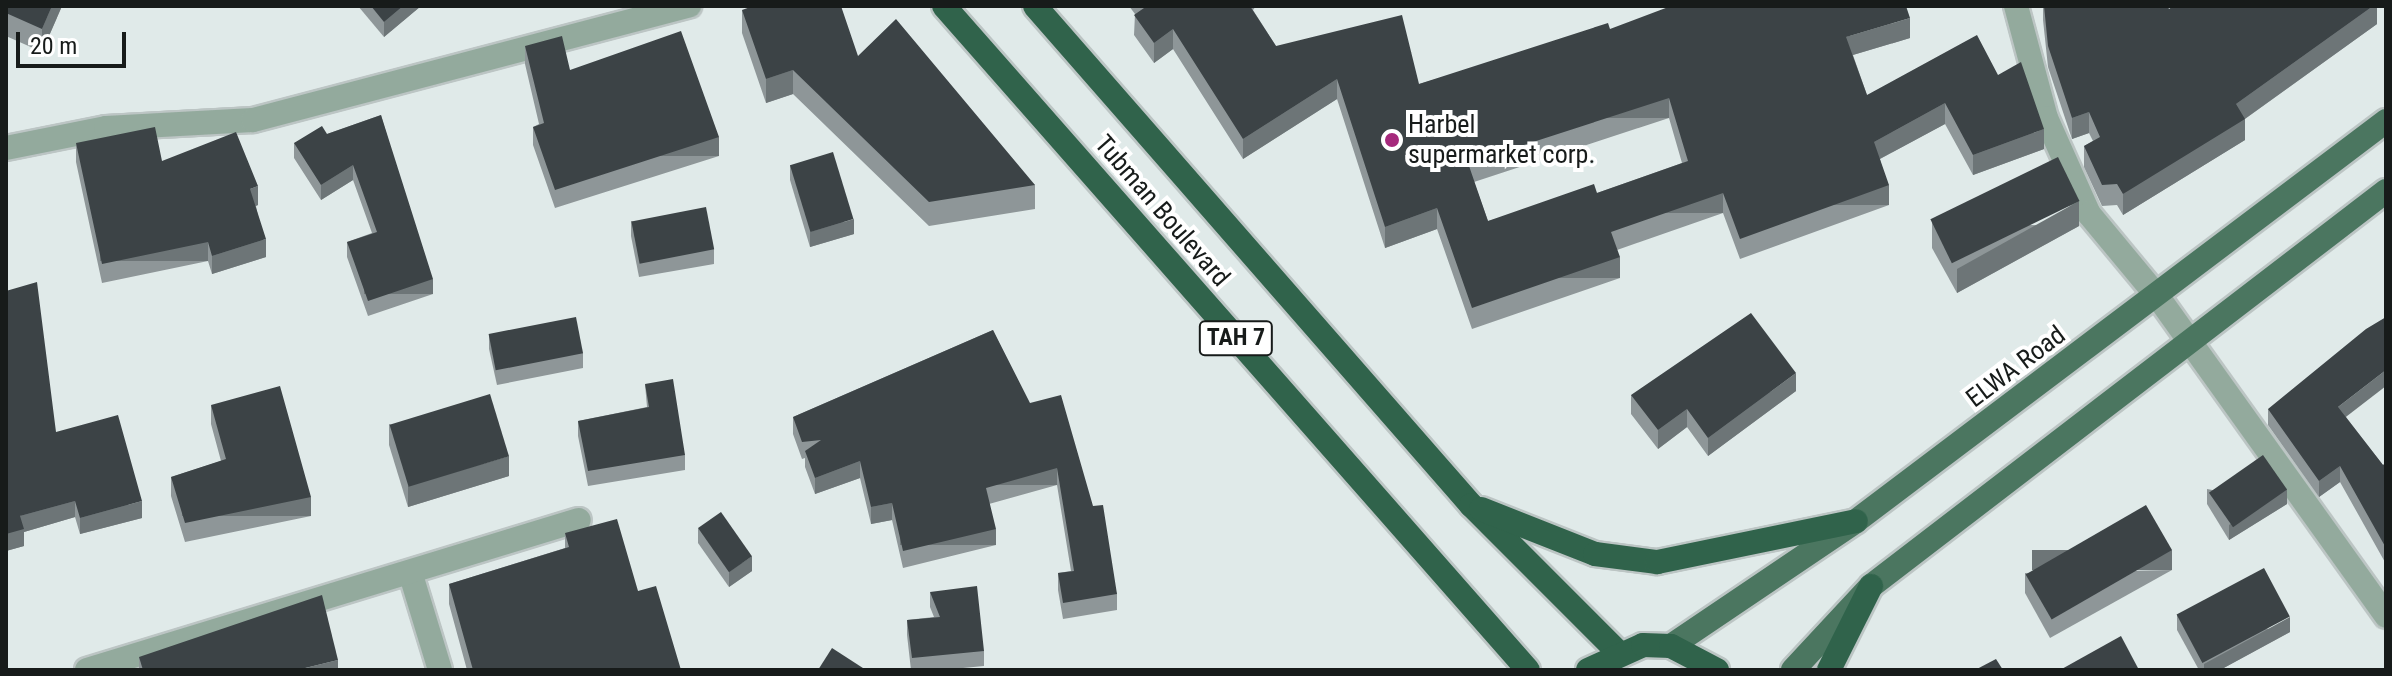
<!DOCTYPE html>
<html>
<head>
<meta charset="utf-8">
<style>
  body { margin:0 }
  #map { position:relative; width:2392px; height:676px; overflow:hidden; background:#e0eae9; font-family:"Roboto Condensed",sans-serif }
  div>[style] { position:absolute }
  .roads { filter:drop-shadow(2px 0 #bcc5c4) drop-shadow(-2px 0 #bcc5c4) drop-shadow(0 2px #bcc5c4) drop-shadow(0 -2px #bcc5c4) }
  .minor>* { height:24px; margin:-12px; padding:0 12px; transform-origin:12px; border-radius:12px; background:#93aa9d }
  .major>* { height:24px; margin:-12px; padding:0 12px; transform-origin:12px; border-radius:12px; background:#4b7660 }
  .highway>* { height:24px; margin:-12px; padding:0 12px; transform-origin:12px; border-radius:12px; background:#30634b }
  .wall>* { inset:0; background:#8e9698 }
  .shaded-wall>* { inset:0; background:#6d7577; transform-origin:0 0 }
  .building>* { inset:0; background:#3c4346; transform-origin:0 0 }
  .dots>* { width:22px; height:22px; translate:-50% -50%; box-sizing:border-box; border:4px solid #fff; border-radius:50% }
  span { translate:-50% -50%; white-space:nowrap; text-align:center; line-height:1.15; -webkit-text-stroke:8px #fff; paint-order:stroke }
  .shield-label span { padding:2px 6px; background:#fff; border:2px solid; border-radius:6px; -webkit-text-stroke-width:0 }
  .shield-label { font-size:24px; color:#171b1a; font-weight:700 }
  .poi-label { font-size:26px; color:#171b1a }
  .left { translate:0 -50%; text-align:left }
  .street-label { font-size:26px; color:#171b1a }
  .frame { position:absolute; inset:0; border:8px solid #171b1a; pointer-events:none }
  .scale { position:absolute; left:16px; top:32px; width:110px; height:36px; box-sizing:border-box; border:4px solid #171b1a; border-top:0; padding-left:10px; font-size:24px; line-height:28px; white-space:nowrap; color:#171b1a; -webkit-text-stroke:6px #fff; paint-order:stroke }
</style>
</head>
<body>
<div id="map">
  <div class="roads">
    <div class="minor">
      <i style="left:2016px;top:6px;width:116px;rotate:75deg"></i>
      <i style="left:2046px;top:118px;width:105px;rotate:65.9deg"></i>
      <i style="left:2089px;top:214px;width:108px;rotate:50.3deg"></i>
      <i style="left:2158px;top:297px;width:392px;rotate:54.4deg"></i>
      <i style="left:6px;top:148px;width:102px;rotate:-11.3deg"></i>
      <i style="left:106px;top:128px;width:147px;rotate:-3.1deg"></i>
      <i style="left:253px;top:120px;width:451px;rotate:-14.7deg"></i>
      <i style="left:411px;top:575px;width:99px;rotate:73deg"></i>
      <i style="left:87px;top:670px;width:514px;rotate:-16.96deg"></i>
    </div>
    <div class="major">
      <i style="left:1671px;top:646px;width:223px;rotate:-34deg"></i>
      <i style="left:1856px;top:521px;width:664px;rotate:-37.04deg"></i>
      <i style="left:1793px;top:670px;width:115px;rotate:-47.1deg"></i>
      <i style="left:1871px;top:586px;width:649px;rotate:-37.49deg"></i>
    </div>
    <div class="highway">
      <i style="left:944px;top:6px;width:884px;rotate:48.67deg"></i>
      <i style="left:1035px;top:6px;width:663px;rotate:48.85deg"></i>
      <i style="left:1471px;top:505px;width:206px;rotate:45deg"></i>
      <i style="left:1481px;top:509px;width:123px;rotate:21.5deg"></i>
      <i style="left:1595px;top:554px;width:63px;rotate:7.4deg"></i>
      <i style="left:1657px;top:562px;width:203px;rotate:-11.6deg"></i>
      <i style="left:1588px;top:670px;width:60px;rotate:-24.4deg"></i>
      <i style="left:1643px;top:645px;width:28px;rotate:2deg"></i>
      <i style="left:1671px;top:646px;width:52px;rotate:27.6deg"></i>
      <i style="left:1829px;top:670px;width:94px;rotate:-63.4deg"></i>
    </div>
  </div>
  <div class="wall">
    <i style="clip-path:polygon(6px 6px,62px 6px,42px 52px,6px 36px)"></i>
    <i style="clip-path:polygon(358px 6px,421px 6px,384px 37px)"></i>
    <i style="clip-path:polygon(evenodd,1129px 6px,1256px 6px,1253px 10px,1276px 46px,1419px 84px,1610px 29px,1910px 38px,1853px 55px,1867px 95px,1998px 75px,2044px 149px,1973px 175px,1945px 124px,1880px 159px,1889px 205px,1740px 259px,1723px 213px,1617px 250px,1620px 278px,1472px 329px,1437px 229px,1385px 248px,1337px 99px,1243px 159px,1173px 49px,1154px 63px,1134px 35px,1135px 14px,1129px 6px,1669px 118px,1682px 163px,1597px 193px,1488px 221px,1474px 182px,1669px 118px)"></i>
    <i style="clip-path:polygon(2043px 6px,2167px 6px,2169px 9px,2377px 6px,2377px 24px,2245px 119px,2245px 140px,2123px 215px,2117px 205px,2102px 206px,2084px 167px,2084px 146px,2093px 141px,2089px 133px,2072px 139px,2048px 67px,2043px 20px)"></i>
    <i style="clip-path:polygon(742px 10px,858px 56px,1035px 185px,1035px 209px,929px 226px,793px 94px,766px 103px,742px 33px)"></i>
    <i style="clip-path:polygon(525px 46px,570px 70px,719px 156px,555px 208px,533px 145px,533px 127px,539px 124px,525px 64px)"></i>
    <i style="clip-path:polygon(381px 115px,433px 294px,368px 316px,347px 257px,347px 242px,372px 233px,353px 180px,321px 200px,294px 158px,294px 143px,327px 134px)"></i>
    <i style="clip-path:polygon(76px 143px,162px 161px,258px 205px,256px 206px,266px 257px,212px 274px,208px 261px,102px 283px,76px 162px)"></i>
    <i style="clip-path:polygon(790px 165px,854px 234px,810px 247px,790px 180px)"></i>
    <i style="clip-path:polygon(631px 221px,714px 249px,714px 264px,639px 277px,631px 236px)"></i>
    <i style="clip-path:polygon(1932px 223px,2079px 226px,1957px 293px,1932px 248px)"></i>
    <i style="clip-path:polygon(993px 330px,1117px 594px,1117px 610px,1063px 619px,1058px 590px,1058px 573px,1071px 571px,1057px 485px,989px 504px,996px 545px,903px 568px,892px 520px,871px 524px,860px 478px,815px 494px,805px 467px,805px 458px,802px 459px,793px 434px,793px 417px)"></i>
    <i style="clip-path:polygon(489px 334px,583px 353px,583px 368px,497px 385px,489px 349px)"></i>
    <i style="clip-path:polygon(645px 384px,685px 455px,685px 470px,588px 486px,578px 436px,578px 421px,647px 407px)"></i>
    <i style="clip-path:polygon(1796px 391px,1708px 456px,1687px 427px,1658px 449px,1631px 414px,1631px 395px)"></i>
    <i style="clip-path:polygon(211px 405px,311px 516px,185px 542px,171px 496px,171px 477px,221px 461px,211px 424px)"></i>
    <i style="clip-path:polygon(2268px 409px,2346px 417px,2383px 465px,2386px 463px,2386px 564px,2340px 482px,2319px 497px,2268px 425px)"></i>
    <i style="clip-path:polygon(389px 424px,509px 476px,408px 507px,389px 445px)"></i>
    <i style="clip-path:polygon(56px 432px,142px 518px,80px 534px,75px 517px,24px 532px,24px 546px,6px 551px)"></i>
    <i style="clip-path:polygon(2207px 489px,2287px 504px,2229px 540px,2207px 504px)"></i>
    <i style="clip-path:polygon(698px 528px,752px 571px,729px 587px,698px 543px)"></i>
    <i style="clip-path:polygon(565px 533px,638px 591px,681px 670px,467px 670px,449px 604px,449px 584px,565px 548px)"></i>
    <i style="clip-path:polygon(2172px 570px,2050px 638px,2025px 593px,2025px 573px)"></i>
    <i style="clip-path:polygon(930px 592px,984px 651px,984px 666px,942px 670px,911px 670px,907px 635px,907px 620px,934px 617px,930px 607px)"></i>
    <i style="clip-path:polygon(2177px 615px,2290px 632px,2220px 670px,2199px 670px,2177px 630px)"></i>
    <i style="clip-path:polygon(139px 657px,338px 670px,139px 670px)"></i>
  </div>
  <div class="shaded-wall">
    <i style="clip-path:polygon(52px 6px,62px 6px,42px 52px,42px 29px)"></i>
    <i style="clip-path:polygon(403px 6px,421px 6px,384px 37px,384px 22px)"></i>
    <i style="clip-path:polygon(2373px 6px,2377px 6px,2377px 24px,2239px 123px,2245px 119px,2245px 140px,2123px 215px,2123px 194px,2236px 104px)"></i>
    <i style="clip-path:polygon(1910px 18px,1910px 38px,1846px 57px,1846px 37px)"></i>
    <i style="clip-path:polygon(1173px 29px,1173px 49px,1154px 63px,1154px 43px)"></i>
    <i style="clip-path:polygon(793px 70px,793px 94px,766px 103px,766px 79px)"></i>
    <i style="clip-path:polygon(1337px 79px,1337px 99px,1243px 159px,1243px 139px)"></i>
    <i style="left:1669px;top:98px;width:20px;height:211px;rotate:90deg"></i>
    <i style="clip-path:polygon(1945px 103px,1945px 124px,1874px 162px,1874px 142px)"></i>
    <i style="clip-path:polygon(2089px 112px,2089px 133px,2072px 139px,2072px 118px)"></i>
    <i style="clip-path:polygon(2044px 129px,2044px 149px,1973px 175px,1973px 155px)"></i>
    <i style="left:719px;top:137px;width:19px;height:172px;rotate:90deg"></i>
    <i style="clip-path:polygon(353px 165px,353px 180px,321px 200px,321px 185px)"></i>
    <i style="left:1889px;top:185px;width:20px;height:158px;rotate:90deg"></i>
    <i style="clip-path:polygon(258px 186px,258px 205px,250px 208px,250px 189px)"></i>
    <i style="left:1723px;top:193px;width:20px;height:119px;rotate:90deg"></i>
    <i style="clip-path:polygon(2079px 201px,2079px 226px,1957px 293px,1957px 269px)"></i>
    <i style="clip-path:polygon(1437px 208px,1437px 229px,1385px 248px,1385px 227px)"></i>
    <i style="clip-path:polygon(854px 219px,854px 234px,810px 247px,810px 232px)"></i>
    <i style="clip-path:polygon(266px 239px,266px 257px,212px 274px,212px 256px)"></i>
    <i style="left:208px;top:242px;width:19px;height:108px;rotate:90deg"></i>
    <i style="left:1620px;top:257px;width:21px;height:157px;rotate:90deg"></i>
    <i style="left:433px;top:279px;width:15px;height:69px;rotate:90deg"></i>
    <i style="clip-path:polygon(2386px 370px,2386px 386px,2338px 423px,2338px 407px)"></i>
    <i style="clip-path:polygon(1796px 373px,1796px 391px,1708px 456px,1708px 438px)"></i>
    <i style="clip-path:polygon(1687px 409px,1687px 427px,1658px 449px,1658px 430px)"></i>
    <i style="clip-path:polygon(509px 456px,509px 476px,408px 507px,408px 486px)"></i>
    <i style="clip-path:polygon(860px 461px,860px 478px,815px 494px,815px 478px)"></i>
    <i style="clip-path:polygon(2340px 466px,2340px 482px,2319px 497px,2319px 481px)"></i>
    <i style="left:1057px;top:468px;width:17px;height:74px;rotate:90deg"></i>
    <i style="clip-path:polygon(2287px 489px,2287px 504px,2229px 540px,2229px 525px)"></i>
    <i style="left:311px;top:497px;width:19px;height:129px;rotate:90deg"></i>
    <i style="clip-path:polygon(75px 501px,75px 517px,24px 532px,24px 546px,6px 551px,6px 534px,20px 516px)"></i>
    <i style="clip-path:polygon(142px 501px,142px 518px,80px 534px,80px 518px)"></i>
    <i style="clip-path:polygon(892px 503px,892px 520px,871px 524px,871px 507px)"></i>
    <i style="left:996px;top:529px;width:16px;height:96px;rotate:90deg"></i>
    <i style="left:2172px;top:550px;width:20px;height:140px;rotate:90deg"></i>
    <i style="clip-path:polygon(752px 556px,752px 571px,729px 587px,729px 572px)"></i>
    <i style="clip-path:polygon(2290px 617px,2290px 632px,2220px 670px,2204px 670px,2204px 664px)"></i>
    <i style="clip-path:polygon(338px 660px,338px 670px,297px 670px)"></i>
  </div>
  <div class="building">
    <i style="clip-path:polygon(6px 6px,52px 6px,42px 29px,6px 13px)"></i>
    <i style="clip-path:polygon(371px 6px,403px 6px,384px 22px)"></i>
    <i style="clip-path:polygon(753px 6px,841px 6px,858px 56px,896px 19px,1035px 185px,929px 202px,793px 70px,766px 79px,742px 10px)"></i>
    <i style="clip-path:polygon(evenodd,1143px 6px,1250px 6px,1276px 46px,1402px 15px,1419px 84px,1608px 23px,1610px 29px,1671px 6px,1906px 6px,1910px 18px,1846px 37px,1867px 95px,1977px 35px,1998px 75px,2021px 62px,2044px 129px,1973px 155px,1945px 103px,1874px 142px,1889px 185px,1740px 239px,1723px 193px,1611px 232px,1620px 257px,1472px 308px,1437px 208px,1385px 227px,1337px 79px,1243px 139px,1173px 29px,1154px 43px,1134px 15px,1144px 8px,1143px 6px,1669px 98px,1688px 161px,1597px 193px,1594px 184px,1488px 221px,1468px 163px,1669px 98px)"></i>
    <i style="clip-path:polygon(2044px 6px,2167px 6px,2169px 9px,2173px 6px,2373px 6px,2236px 104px,2245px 119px,2123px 194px,2117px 184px,2102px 185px,2084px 146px,2100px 137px,2089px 112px,2072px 118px,2048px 46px)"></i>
    <i style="clip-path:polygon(681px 31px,719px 137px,555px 190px,533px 127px,544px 123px,525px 46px,562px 36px,570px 70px)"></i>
    <i style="clip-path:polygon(381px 115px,433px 279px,368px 301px,347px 242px,377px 232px,353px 165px,321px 185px,294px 143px,322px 126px,327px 134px)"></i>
    <i style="clip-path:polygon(155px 127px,162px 161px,236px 132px,258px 186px,250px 189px,266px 239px,212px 256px,208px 242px,102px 264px,76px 143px)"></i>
    <i style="left:833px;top:152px;width:70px;height:45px;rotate:73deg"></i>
    <i style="left:2058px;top:157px;width:49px;height:142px;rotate:64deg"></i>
    <i style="left:706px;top:207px;width:43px;height:76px;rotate:79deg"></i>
    <i style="clip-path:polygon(37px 282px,56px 432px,118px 415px,142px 501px,80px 518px,75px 501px,20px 516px,24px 529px,6px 534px,6px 291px)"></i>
    <i style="clip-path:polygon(1751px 313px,1796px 373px,1708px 438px,1687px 409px,1658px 430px,1631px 395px)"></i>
    <i style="left:576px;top:317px;width:37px;height:89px;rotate:79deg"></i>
    <i style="clip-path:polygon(2386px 317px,2386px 370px,2338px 407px,2383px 465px,2386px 463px,2386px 548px,2340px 466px,2319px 481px,2268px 409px,2366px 329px)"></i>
    <i style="clip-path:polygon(993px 330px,1030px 403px,1061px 395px,1093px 506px,1103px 505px,1117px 594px,1063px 603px,1058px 573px,1074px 571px,1057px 468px,986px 488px,996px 529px,903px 551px,892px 503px,871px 507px,860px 461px,815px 478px,805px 451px,821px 440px,802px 442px,793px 417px)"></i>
    <i style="clip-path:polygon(673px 379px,685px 455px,588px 471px,578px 421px,649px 407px,645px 384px)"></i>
    <i style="clip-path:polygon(280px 386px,311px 497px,185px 523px,171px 477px,226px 459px,211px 405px)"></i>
    <i style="left:490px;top:394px;width:65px;height:105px;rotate:73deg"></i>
    <i style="left:2263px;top:455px;width:42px;height:66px;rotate:55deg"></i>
    <i style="left:2146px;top:505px;width:52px;height:139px;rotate:60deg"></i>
    <i style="left:721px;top:512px;width:54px;height:28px;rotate:55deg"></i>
    <i style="clip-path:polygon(617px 519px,638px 591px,656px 586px,681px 670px,473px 670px,449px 584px,569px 547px,565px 533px)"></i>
    <i style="left:2264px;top:568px;width:55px;height:99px;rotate:62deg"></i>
    <i style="clip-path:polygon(977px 586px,984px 651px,912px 658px,907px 620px,940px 617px,930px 592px)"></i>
    <i style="clip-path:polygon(322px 595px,338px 660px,297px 670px,143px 670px,139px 657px)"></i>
    <i style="clip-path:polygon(2121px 636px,2139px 670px,2060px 670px)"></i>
    <i style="clip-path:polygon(832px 648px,866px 670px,818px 670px)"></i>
    <i style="clip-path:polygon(1996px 659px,2003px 670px,1975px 670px)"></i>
  </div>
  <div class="dots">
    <i style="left:1392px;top:140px;background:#a5297c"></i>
  </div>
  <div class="shield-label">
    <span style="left:1236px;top:338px">TAH 7</span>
  </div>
  <div class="poi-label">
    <span class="left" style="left:1408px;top:140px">Harbel<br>supermarket corp.</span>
  </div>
  <div class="street-label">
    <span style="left:1162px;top:211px;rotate:49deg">Tubman Boulevard</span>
    <span style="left:2016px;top:367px;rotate:-37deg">ELWA Road</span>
  </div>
  <div class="frame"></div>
  <div class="scale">20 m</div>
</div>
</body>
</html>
